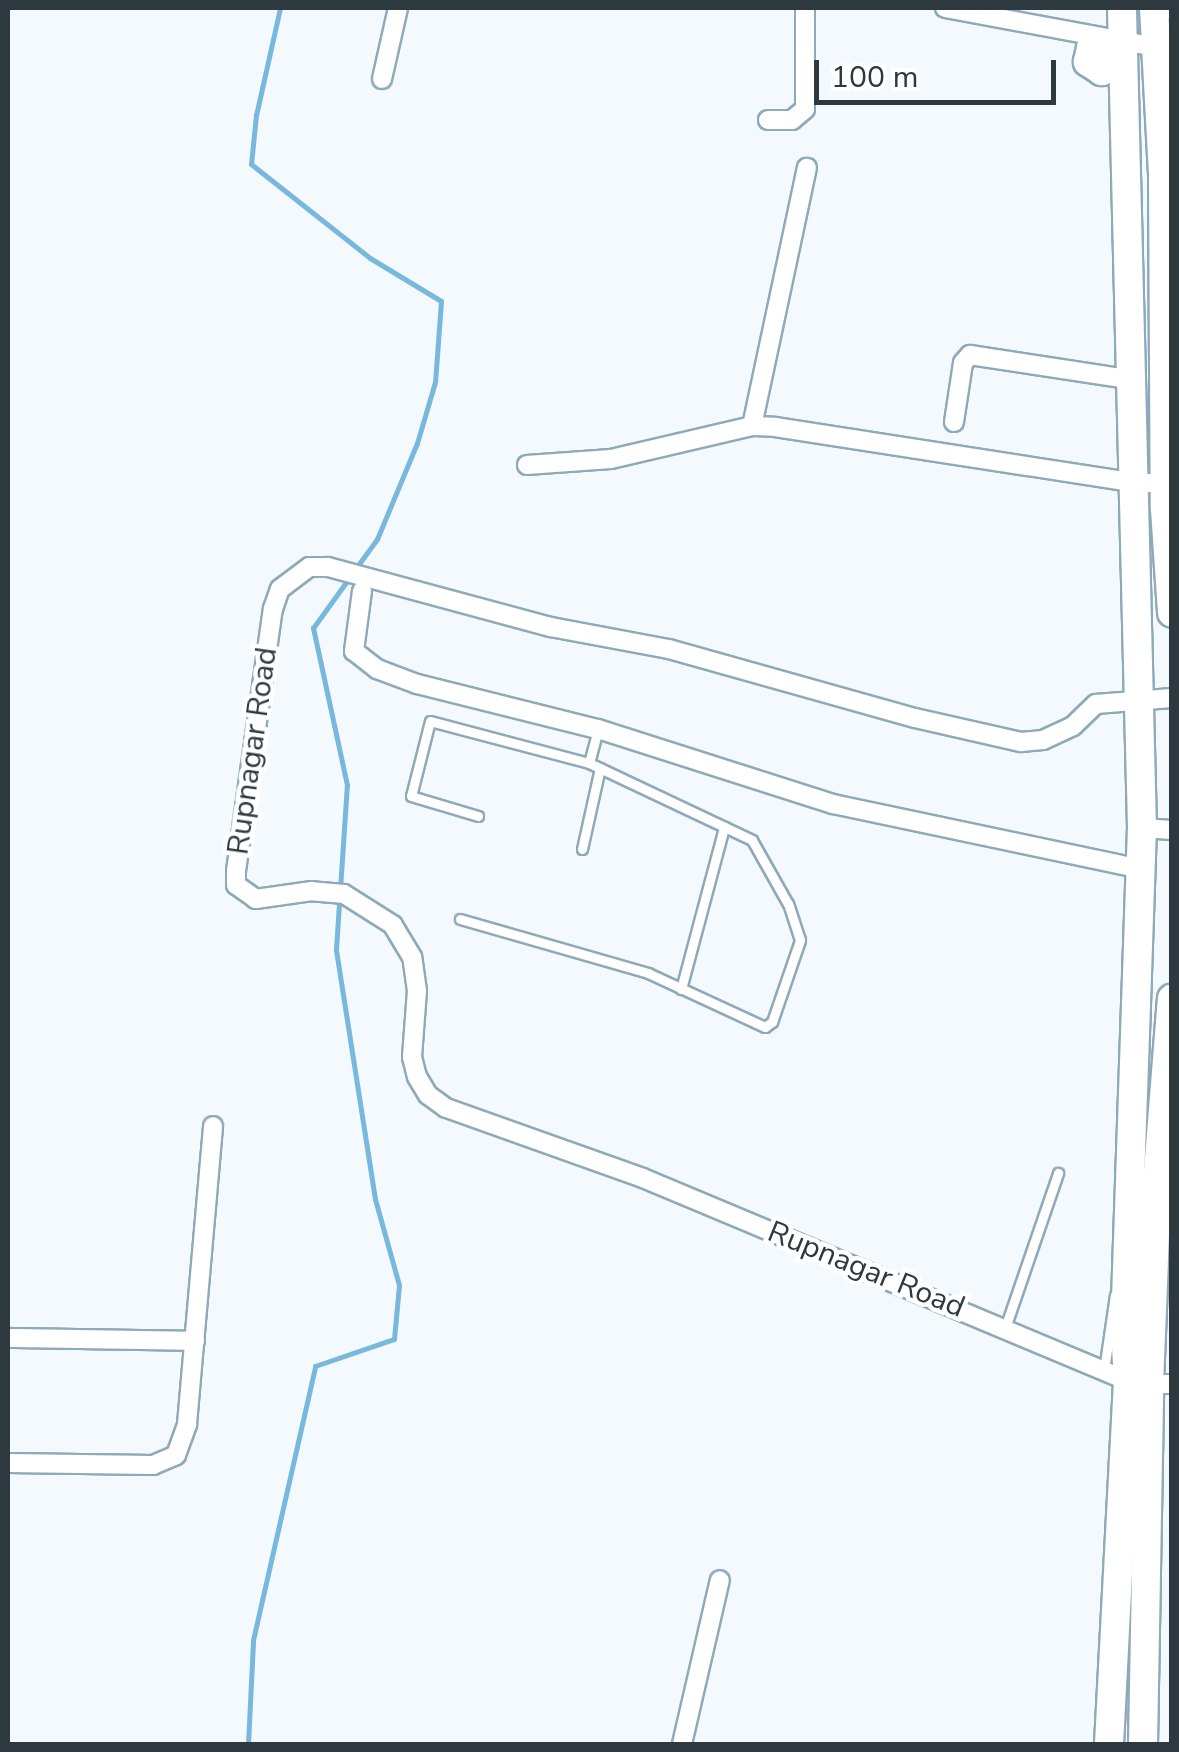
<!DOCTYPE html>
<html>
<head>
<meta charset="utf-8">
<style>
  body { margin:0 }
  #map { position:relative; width:1179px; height:1752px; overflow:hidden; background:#f3f9fd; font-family:"Nunito Sans",sans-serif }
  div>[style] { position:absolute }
  .stream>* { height:5px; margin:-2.5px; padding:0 2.5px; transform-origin:2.5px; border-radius:2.5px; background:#77b8dc }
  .roads { filter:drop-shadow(2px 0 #8ea9ba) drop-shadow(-2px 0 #8ea9ba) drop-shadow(0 2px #8ea9ba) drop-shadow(0 -2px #8ea9ba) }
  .service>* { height:9px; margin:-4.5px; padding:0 4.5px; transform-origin:4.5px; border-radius:4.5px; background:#fff }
  .minor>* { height:18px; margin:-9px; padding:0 9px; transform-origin:9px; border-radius:9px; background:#fff }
  .primary>* { height:28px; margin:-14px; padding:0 14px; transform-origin:14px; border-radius:14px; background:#fff }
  span { translate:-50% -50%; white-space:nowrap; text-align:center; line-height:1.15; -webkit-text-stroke:9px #fff; paint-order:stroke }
  .street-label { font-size:30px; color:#2d383f }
  .frame { position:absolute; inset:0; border:10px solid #2d383f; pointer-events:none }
  .scale { position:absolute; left:814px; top:60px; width:242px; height:45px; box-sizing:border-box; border:5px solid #2d383f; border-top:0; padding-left:12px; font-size:30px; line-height:35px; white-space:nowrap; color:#2d383f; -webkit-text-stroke:8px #fff; paint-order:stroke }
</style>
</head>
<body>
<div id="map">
  <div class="stream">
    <i style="left:280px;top:8px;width:110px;rotate:102.6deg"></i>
    <i style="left:256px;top:115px;width:49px;rotate:95.8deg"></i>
    <i style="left:251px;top:164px;width:152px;rotate:38.3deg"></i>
    <i style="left:370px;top:258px;width:83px;rotate:31.2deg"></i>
    <i style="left:441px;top:301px;width:81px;rotate:94.2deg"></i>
    <i style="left:435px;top:382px;width:64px;rotate:106.4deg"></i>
    <i style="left:417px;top:443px;width:104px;rotate:112.6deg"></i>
    <i style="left:377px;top:539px;width:37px;rotate:126deg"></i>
    <i style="left:248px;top:1744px;width:104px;rotate:-87.2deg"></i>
    <i style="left:253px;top:1640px;width:281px;rotate:-77.2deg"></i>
    <i style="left:315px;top:1366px;width:83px;rotate:-18.9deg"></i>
    <i style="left:394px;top:1339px;width:54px;rotate:-84.7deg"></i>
    <i style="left:399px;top:1285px;width:89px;rotate:-105.6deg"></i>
    <i style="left:375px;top:1199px;width:253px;rotate:-98.9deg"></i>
    <i style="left:336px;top:949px;width:164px;rotate:-86.2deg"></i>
    <i style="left:347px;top:785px;width:161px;rotate:-102.2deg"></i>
    <i style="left:313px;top:628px;width:62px;rotate:-54.2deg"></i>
  </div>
  <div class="roads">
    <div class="service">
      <i style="left:1171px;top:8px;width:8px;rotate:83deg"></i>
      <i style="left:589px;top:763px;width:35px;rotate:-75deg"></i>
      <i style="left:582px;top:849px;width:83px;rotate:-77.5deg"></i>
      <i style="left:460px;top:919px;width:196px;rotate:16deg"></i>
      <i style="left:648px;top:973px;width:129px;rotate:24.8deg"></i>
      <i style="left:765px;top:1027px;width:9px;rotate:-36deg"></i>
      <i style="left:772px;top:1022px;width:87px;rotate:-71.1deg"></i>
      <i style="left:800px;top:940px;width:38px;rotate:-108deg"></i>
      <i style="left:788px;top:904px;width:73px;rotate:-119.4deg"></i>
      <i style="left:752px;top:840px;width:180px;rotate:-154.7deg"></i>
      <i style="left:589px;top:763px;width:164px;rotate:-165.2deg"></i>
      <i style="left:430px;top:721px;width:77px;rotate:104.2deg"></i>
      <i style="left:411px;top:796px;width:70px;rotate:16.6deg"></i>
      <i style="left:681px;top:989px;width:168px;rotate:-75.1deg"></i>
      <i style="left:1005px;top:1328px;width:164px;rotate:-71.1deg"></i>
      <i style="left:1104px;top:1370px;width:76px;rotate:-81.7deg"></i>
    </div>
    <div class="minor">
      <i style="left:945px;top:8px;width:215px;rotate:10.5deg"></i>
      <i style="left:382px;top:79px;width:73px;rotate:-77.3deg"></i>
      <i style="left:768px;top:120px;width:24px"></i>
      <i style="left:792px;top:120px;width:17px;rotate:-40deg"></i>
      <i style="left:805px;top:109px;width:101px;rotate:-90deg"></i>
      <i style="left:954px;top:422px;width:60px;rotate:-81.3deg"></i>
      <i style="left:963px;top:363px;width:11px;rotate:-49deg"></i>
      <i style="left:970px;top:355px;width:165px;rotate:8.7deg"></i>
      <i style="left:752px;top:426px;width:264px;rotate:-78deg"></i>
      <i style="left:527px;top:465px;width:84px;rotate:-4.1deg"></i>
      <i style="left:611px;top:459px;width:145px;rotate:-13.2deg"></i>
      <i style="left:752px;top:426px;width:23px;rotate:2deg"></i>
      <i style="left:775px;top:427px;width:364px;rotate:8.8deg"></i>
      <i style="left:1135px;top:483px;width:30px"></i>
      <i style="left:362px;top:591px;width:61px;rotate:97.6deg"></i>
      <i style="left:354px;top:651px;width:29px;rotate:38deg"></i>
      <i style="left:377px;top:669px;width:43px;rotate:20.6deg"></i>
      <i style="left:417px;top:684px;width:187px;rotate:14deg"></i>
      <i style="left:598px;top:729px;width:247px;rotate:17.7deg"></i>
      <i style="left:833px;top:804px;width:315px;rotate:11.9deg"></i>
      <i style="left:1142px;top:828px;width:30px;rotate:4deg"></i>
      <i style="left:8px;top:1338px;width:187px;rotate:0.9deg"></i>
      <i style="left:1128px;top:1381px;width:526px;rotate:-157.29deg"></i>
      <i style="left:643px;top:1178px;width:209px;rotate:-160.4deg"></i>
      <i style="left:446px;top:1108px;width:22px;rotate:-144deg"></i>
      <i style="left:428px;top:1095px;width:21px;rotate:-121deg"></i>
      <i style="left:417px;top:1077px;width:21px;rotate:-104deg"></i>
      <i style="left:412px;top:1057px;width:66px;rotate:-85.7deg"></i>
      <i style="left:417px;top:991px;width:34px;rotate:-98deg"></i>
      <i style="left:412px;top:957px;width:37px;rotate:-121deg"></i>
      <i style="left:393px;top:925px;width:58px;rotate:-147.7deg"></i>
      <i style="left:344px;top:894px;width:32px;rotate:-175deg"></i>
      <i style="left:312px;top:891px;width:57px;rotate:171.9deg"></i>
      <i style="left:256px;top:899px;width:24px;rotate:-145deg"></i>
      <i style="left:236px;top:885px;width:14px;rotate:-90deg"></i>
      <i style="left:236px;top:871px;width:265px;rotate:-82deg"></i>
      <i style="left:273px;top:609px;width:21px;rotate:-71deg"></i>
      <i style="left:280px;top:589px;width:36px;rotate:-37deg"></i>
      <i style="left:309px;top:567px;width:19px"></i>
      <i style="left:328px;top:567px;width:231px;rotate:15.1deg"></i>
      <i style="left:551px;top:627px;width:120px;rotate:10.6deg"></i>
      <i style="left:669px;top:649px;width:255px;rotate:15.7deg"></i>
      <i style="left:915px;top:718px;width:109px;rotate:12.8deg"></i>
      <i style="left:1021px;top:742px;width:22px;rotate:-5deg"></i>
      <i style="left:1043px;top:740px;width:33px;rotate:-25deg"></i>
      <i style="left:1073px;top:726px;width:32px;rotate:-44deg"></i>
      <i style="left:1096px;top:704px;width:76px;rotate:-4.5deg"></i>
      <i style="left:1149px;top:1384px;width:23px"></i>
      <i style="left:8px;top:1463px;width:145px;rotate:0.8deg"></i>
      <i style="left:153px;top:1465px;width:25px;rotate:-23deg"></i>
      <i style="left:176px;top:1455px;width:33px;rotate:-70deg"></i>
      <i style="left:187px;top:1424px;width:299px;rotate:-85deg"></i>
      <i style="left:682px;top:1744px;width:168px;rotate:-77deg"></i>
    </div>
    <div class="primary">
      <i style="left:1154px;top:8px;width:166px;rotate:86.9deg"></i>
      <i style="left:1163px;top:174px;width:335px;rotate:89.7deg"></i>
      <i style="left:1165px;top:509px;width:104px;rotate:86.1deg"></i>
      <i style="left:1091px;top:48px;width:19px;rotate:12deg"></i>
      <i style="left:1110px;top:52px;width:21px;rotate:113deg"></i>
      <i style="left:1102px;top:71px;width:17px;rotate:-147deg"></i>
      <i style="left:1088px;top:62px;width:14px;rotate:-78deg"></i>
      <i style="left:1109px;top:1744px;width:363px;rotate:-87deg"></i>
      <i style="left:1128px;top:1381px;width:52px;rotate:-93.3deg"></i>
      <i style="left:1125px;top:1329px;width:501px;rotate:-88.06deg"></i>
      <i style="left:1142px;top:828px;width:820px;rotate:-91.4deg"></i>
      <i style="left:1143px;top:1744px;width:360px;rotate:-89deg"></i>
      <i style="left:1149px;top:1384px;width:200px;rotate:-87.7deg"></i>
      <i style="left:1157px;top:1184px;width:186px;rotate:-85.4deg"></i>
    </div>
  </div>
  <div class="street-label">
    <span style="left:253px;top:751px;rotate:-82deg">Rupnagar Road</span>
    <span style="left:866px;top:1270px;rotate:22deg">Rupnagar Road</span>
  </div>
  <div class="frame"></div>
  <div class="scale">100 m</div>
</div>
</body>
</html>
